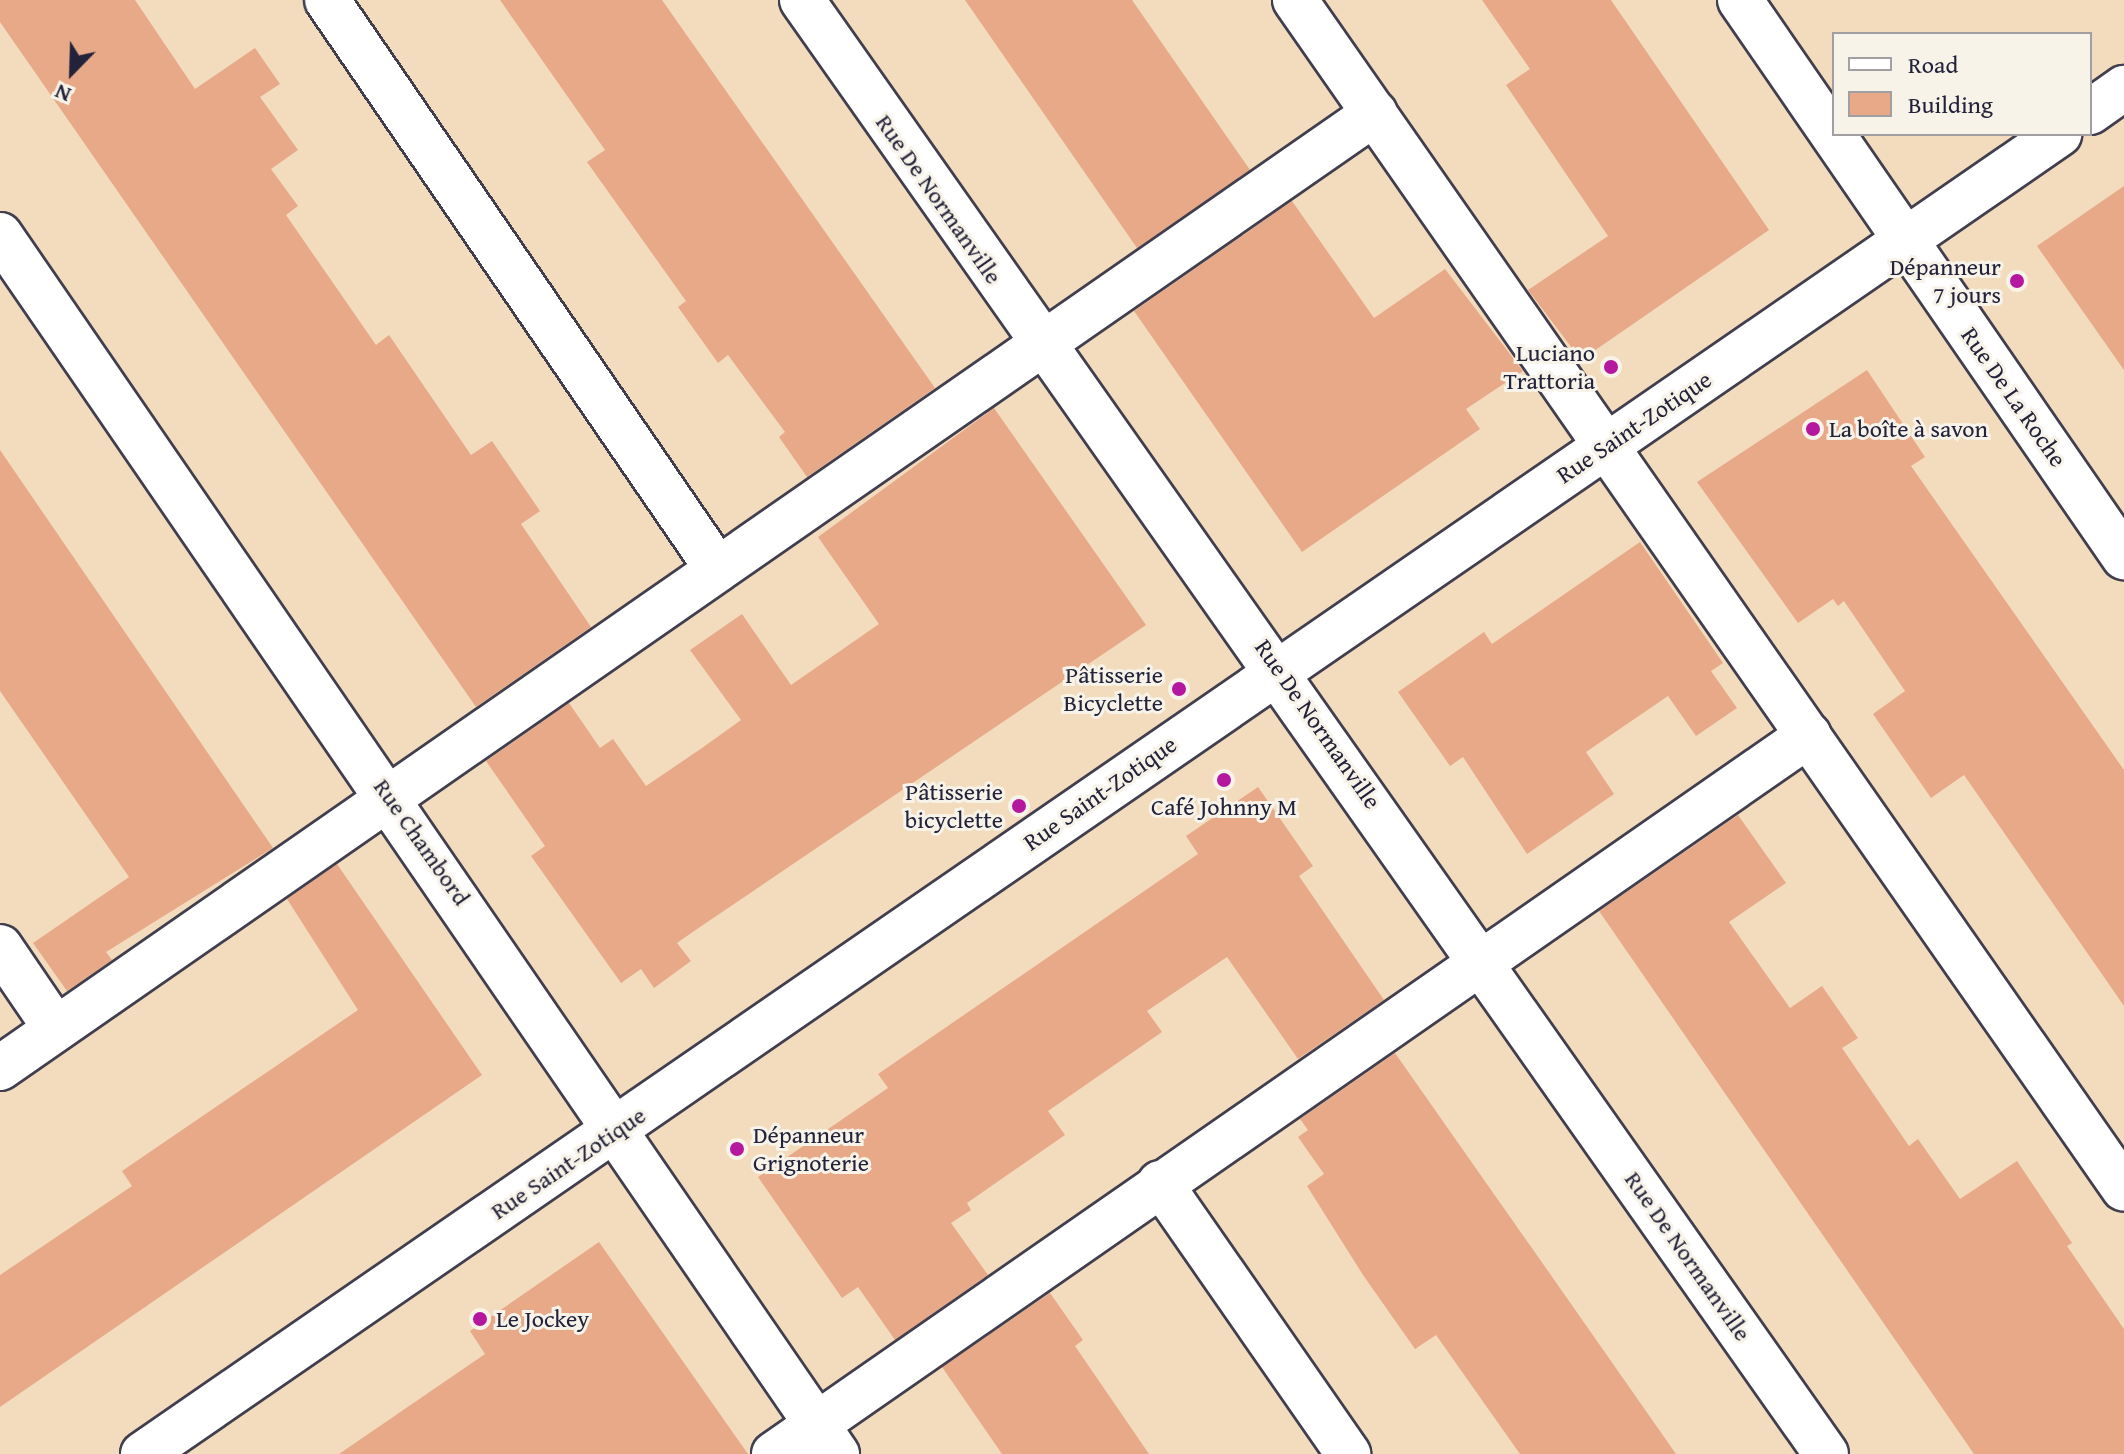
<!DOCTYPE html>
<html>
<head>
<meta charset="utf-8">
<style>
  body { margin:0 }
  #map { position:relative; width:2124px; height:1454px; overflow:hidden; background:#f2dcbd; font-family:"Gentium Book Plus",serif }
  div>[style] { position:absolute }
  .building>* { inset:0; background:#e8a989 }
  .roads { filter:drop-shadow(2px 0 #413e4e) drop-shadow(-2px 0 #413e4e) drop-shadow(0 2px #413e4e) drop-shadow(0 -2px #413e4e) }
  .minor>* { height:44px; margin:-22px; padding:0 22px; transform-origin:22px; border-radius:22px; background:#fff }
  .dots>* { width:22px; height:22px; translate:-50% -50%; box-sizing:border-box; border:4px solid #f7f3e8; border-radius:50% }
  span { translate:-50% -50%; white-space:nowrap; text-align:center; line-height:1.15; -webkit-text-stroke:6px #f7f3e8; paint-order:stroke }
  .street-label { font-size:24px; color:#22223b }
  .poi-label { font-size:24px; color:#22223b }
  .right { translate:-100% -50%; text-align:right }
  .left { translate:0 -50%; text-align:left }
  .legend { position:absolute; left:1832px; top:32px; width:260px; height:104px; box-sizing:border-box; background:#f7f3e8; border:2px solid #a29fa3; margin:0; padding:10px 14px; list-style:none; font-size:24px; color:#22223b }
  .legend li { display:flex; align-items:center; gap:16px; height:40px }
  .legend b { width:40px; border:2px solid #a29fa3 }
  .north { position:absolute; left:32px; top:32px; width:80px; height:80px; -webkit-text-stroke:6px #f7f3e8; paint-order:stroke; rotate:203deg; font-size:22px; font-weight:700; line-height:32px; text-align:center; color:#22223b }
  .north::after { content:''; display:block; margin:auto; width:28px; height:36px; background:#22223b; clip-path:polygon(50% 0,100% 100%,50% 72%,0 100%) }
</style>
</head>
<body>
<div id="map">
  <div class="building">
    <i style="clip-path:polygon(0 0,135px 0,195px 89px,255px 48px,280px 84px,260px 97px,298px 150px,271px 169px,298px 206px,286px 215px,376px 345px,389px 335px,471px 455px,492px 441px,540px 511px,521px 524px,591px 627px,476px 707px,0 22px)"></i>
    <i style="clip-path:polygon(500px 0,662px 0,935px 388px,807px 477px,779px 437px,785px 432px,728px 355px,718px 363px,678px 307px,686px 301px,587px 162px,605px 150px)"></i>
    <i style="clip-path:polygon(965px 0,1132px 0,1250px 170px,1137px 248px)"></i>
    <i style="clip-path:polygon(1482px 0,1611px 0,1769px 230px,1581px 360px,1528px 290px,1608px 236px,1506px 85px,1530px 69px)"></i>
    <i style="clip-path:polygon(2124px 186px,2124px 370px,2037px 246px)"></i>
    <i style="clip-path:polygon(1292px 201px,1374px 318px,1445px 269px,1523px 371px,1466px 409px,1480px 429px,1302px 552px,1134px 311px)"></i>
    <i style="clip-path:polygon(1867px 370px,1925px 457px,1911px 466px,2124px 770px,2124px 1006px,1964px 775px,1931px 798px,1873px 714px,1905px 691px,1844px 601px,1838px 606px,1833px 599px,1798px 623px,1697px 482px)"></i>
    <i style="clip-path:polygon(994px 408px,1146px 625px,697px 929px,677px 943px,691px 961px,654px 988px,641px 969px,621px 983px,531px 856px,545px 846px,486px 761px,569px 703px,600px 748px,613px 739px,646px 786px,702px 748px,741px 720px,690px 650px,742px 614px,791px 685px,879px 624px,818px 537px)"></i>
    <i style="clip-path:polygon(0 450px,273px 848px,106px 952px,112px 960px,67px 991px,33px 943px,129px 877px,0 691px)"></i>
    <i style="clip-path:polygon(1640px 542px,1723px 663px,1711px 671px,1737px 708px,1696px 736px,1668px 696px,1586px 752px,1614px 794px,1527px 854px,1463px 757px,1450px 766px,1398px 692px,1484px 632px,1492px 644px)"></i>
    <i style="clip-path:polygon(1258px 787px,1313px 866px,1299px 876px,1384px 1000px,1298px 1059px,1227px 957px,1147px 1011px,1162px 1032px,1048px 1111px,1065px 1135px,967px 1203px,971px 1210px,951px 1223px,988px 1275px,895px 1340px,858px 1287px,842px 1298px,758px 1177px,888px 1088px,878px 1074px,1198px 854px,1186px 836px)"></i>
    <i style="clip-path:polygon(1738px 815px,1786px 883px,1729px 922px,1790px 1008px,1822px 986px,1858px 1038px,1842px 1048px,1909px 1146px,1918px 1139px,1960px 1199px,2017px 1161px,2072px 1243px,2067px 1246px,2124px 1329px,2124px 1454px,1974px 1454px,1599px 911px)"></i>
    <i style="clip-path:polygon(337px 864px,482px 1075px,0 1407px,0 1275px,132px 1186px,122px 1171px,358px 1010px,287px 899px)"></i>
    <i style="clip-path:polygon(1395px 1053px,1541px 1261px,1676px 1454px,1520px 1454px,1436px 1335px,1415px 1349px,1363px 1275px,1307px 1186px,1324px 1174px,1298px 1137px,1308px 1130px,1300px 1119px)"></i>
    <i style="clip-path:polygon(599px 1242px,748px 1454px,339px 1454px,485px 1354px,470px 1331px)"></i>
    <i style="clip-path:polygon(1050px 1293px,1083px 1340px,1075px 1346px,1149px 1454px,1002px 1454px,942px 1367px)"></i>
  </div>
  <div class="roads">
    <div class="minor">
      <i style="left:327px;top:0;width:688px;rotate:55.55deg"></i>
      <i style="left:802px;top:0;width:1778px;rotate:54.84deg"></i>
      <i style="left:1295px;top:0;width:1449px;rotate:55.11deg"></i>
      <i style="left:1740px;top:0;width:677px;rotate:55.42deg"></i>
      <i style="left:2090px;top:112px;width:42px;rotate:-35.2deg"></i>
      <i style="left:0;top:235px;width:1479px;rotate:55.53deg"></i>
      <i style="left:0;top:947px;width:99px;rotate:55.7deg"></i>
      <i style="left:0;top:1068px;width:1674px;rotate:-34.78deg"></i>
      <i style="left:1160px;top:1183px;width:330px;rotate:55.2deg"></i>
      <i style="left:143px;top:1454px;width:2327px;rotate:-34.56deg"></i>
      <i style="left:774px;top:1454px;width:1260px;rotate:-34.79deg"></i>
    </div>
  </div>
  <div class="dots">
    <i style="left:2017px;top:281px;background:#b5179e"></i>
    <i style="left:1611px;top:367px;background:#b5179e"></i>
    <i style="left:1813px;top:429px;background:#b5179e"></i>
    <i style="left:1179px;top:689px;background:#b5179e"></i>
    <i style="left:1224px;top:780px;background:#b5179e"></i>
    <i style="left:1019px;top:806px;background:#b5179e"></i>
    <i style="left:737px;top:1149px;background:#b5179e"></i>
    <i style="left:480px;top:1319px;background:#b5179e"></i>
  </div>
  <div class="street-label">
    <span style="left:939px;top:199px;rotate:55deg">Rue De Normanville</span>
    <span style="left:2014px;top:397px;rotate:55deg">Rue De La Roche</span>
    <span style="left:1634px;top:427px;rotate:-34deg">Rue Saint-Zotique</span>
    <span style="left:1318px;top:724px;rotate:55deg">Rue De Normanville</span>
    <span style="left:1100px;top:793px;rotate:-35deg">Rue Saint-Zotique</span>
    <span style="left:422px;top:842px;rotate:55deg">Rue Chambord</span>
    <span style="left:568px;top:1163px;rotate:-34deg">Rue Saint-Zotique</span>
    <span style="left:1688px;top:1256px;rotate:55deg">Rue De Normanville</span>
  </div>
  <div class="poi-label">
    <span class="right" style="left:2001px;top:281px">Dépanneur<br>7 jours</span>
    <span class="right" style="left:1595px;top:367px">Luciano<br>Trattoria</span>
    <span class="left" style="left:1829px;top:429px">La boîte à savon</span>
    <span class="right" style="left:1163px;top:689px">Pâtisserie<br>Bicyclette</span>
    <span class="right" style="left:1003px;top:806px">Pâtisserie<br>bicyclette</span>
    <span style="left:1224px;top:807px">Café Johnny M</span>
    <span class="left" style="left:753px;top:1149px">Dépanneur<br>Grignoterie</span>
    <span class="left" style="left:496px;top:1319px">Le Jockey</span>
  </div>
  <ul class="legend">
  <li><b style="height:10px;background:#fff"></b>Road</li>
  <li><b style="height:22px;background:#e8a989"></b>Building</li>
  </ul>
  <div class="north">N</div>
</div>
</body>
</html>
